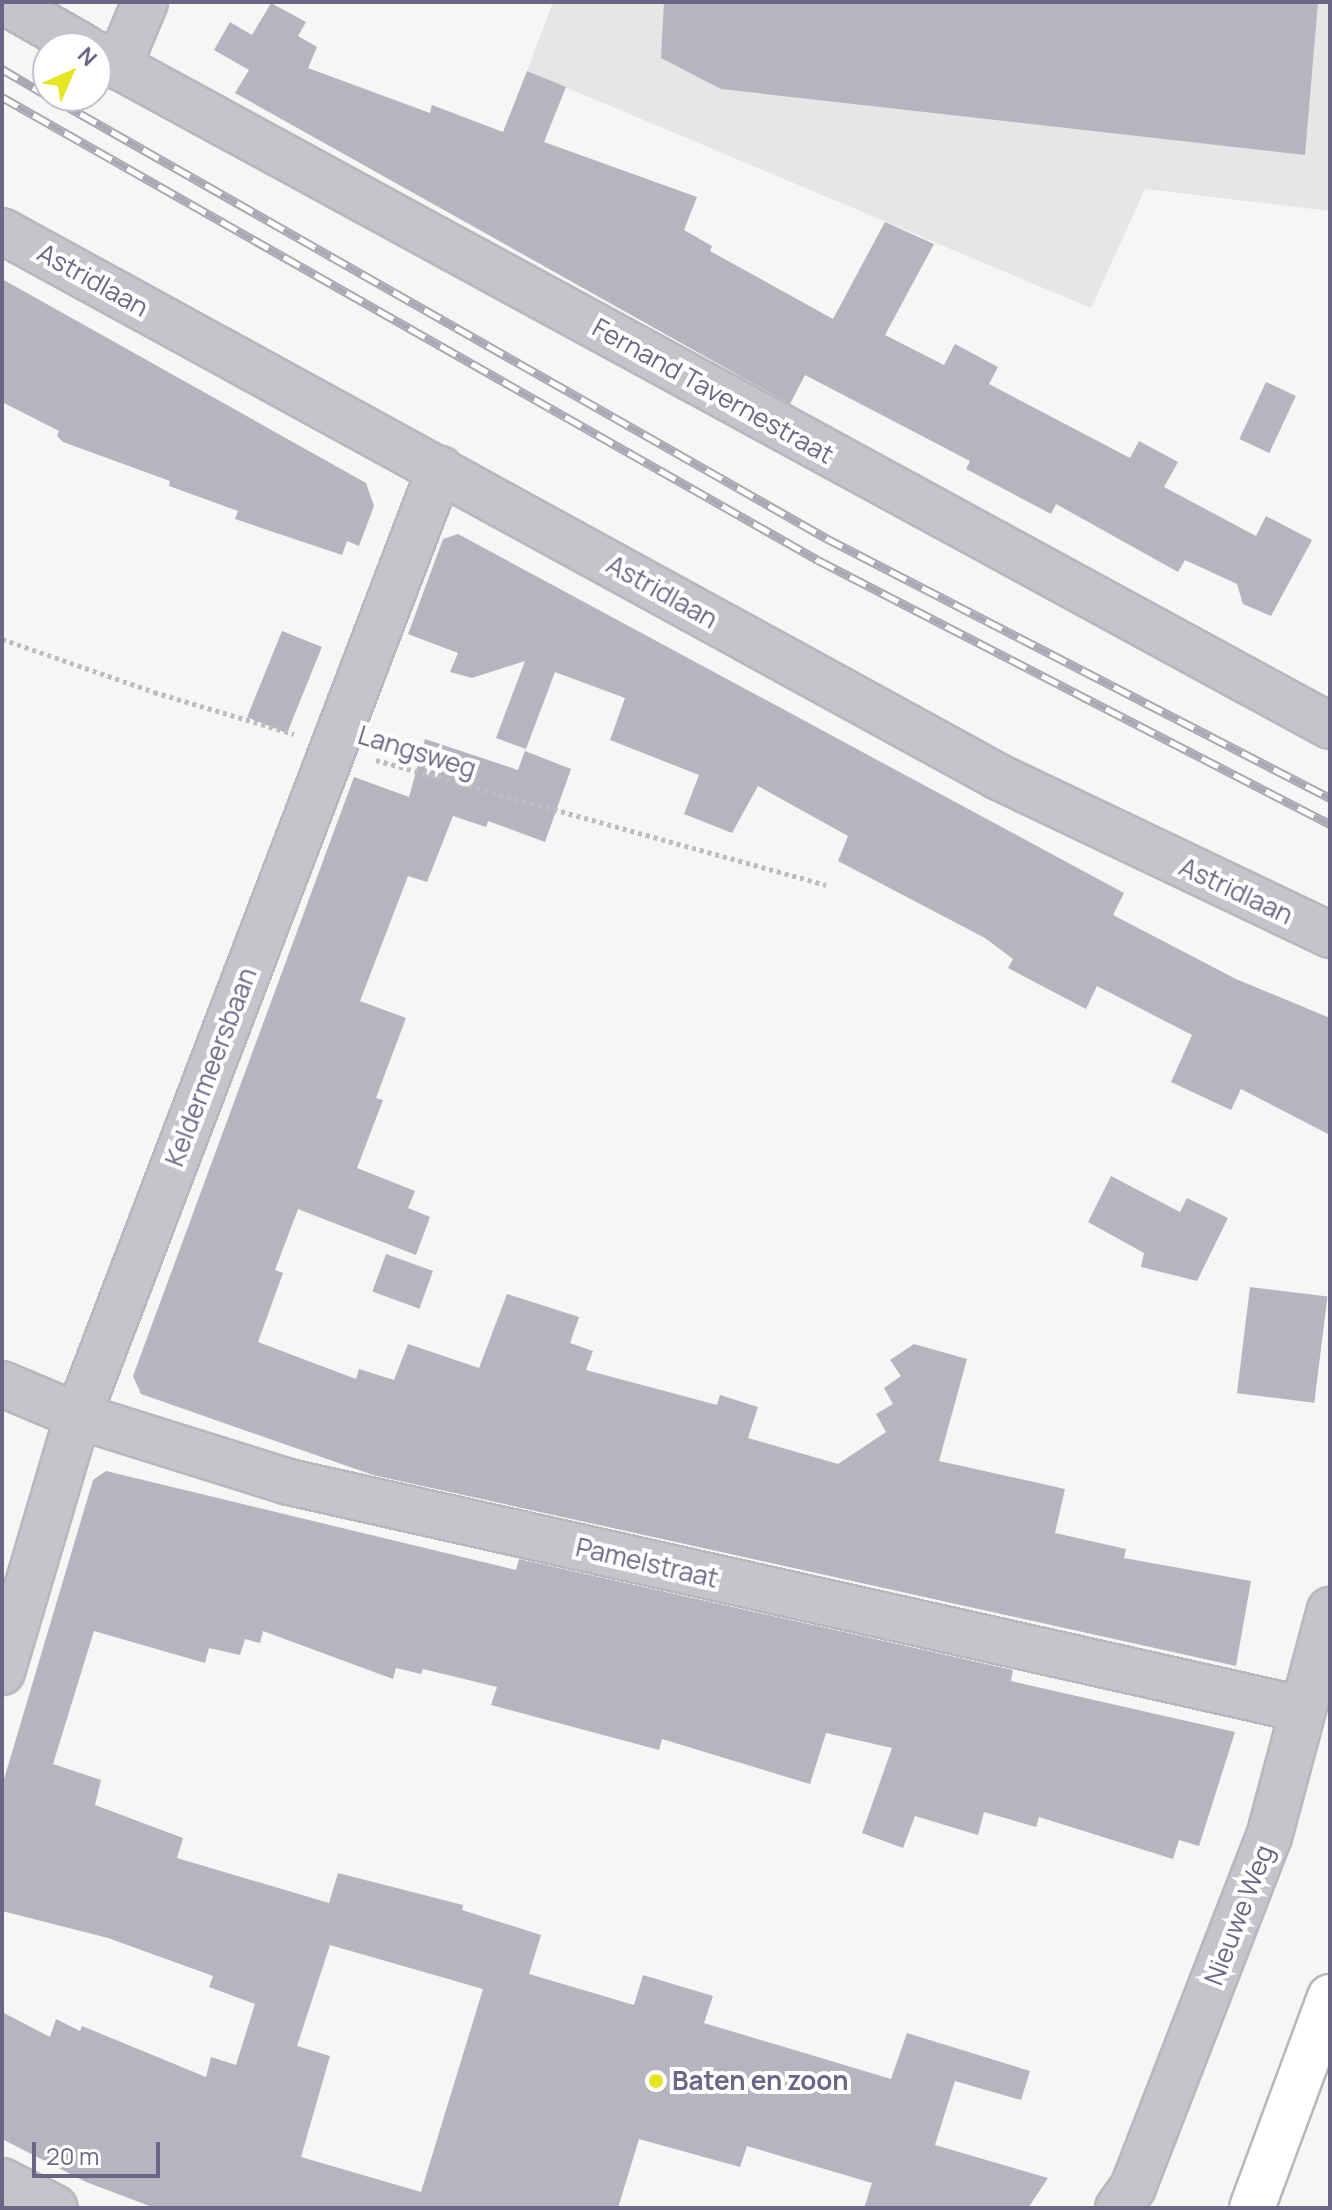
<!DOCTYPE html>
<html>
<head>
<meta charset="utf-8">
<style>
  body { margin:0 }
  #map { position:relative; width:1332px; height:2210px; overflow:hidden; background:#f4f7f3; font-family:Manrope,sans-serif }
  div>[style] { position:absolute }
  .built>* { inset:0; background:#e5e7e6 }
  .building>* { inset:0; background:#b5b4bf; transform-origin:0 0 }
  .path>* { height:5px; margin-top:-2.5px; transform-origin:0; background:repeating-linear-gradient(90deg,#bdbcc1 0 4px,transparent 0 8px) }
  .roads { filter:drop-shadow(2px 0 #b8b7bd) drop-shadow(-2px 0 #b8b7bd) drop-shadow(0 2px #b8b7bd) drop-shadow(0 -2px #b8b7bd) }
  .minor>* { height:44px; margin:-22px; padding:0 22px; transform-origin:22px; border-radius:22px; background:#c6c4cb }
  .trunk>* { height:44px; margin:-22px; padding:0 22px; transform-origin:22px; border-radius:22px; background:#fff }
  .rail>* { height:9px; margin-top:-4.5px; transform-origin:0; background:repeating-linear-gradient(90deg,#fff 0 18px,#aba8b3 0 36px); box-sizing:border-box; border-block:2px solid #aba8b3 }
  .dots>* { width:22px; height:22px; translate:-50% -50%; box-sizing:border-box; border:4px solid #fff; border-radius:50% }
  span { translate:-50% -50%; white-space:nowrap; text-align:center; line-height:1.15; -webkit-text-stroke:8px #fff; paint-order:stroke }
  .street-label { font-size:26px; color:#6c6585 }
  .poi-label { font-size:26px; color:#6c6585; font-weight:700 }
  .left { translate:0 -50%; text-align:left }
  .frame { position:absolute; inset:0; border:4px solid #6c6585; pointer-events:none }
  .north { position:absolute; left:32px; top:32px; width:80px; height:80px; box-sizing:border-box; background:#fff; border:2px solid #c4c1ce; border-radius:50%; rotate:45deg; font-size:22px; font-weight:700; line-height:32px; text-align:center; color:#6c6585 }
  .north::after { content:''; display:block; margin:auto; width:28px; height:36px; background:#e4e623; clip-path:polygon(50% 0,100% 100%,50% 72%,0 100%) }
  .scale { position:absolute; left:32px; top:2142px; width:128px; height:36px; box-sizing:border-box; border:4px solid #6c6585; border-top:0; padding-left:10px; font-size:24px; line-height:28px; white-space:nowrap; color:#6c6585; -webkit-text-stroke:6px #fff; paint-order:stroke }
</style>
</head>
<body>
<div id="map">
  <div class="built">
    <i style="clip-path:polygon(553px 2px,1330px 2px,1330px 211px,1145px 189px,1091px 308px,527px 71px)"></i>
  </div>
  <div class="building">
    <i style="clip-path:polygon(664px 2px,1318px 2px,1305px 155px,721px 89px,661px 58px)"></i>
    <i style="clip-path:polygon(271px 3px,306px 22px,298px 36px,317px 47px,308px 68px,430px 113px,432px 105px,503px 132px,527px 71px,566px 87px,544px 142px,697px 197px,684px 230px,712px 246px,710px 251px,833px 319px,885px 222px,934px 244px,885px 335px,944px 365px,955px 344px,998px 367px,989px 384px,1130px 458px,1139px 441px,1178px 462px,1164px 487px,1256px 536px,1266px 516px,1312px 540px,1271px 616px,1243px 604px,1237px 584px,1185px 560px,1178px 572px,1056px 504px,1051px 514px,966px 469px,970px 461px,805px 375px,790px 404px,235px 93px,249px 70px,214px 50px,230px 22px,252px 35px)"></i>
    <i style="clip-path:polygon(2px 279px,366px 483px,374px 506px,359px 546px,347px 541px,342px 555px,235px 519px,238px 511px,169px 486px,170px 481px,63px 442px,57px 436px,59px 431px,2px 402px)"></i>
    <i style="left:1266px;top:382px;width:33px;height:63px;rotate:25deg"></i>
    <i style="clip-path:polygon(458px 534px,1124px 893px,1113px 915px,1236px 979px,1330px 1018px,1330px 1135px,1241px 1089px,1231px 1110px,1171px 1082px,1192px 1035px,1097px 986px,1086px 1009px,1008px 968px,1013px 959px,985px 938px,838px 861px,848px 836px,758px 786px,732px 833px,684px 814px,699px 775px,610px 740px,625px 698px,555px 672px,526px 749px,496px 738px,525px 661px,472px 678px,450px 672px,458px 653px,408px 634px,443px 539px)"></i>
    <i style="left:282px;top:631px;width:43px;height:93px;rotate:22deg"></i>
    <i style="clip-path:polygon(425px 739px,518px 770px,525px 751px,571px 769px,545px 842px,488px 821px,486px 827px,453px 816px,427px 882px,408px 876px,360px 1001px,406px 1018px,376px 1098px,383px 1100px,357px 1168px,415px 1191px,408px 1208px,430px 1217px,416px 1255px,298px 1209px,275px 1270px,283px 1273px,258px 1342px,356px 1379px,359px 1369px,394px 1380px,408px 1344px,479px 1368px,507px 1294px,579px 1317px,570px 1343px,593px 1351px,586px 1370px,717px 1405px,720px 1395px,758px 1407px,748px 1438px,838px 1464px,886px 1432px,876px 1414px,893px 1404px,884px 1388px,901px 1376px,890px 1360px,914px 1344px,967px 1359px,939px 1461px,1065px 1489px,1055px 1533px,1126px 1549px,1124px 1558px,1251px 1581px,1236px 1666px,373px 1475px,141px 1394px,133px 1376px,354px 777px,409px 797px)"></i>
    <i style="clip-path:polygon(1111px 1176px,1180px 1212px,1187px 1198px,1228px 1218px,1197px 1281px,1141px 1267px,1144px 1253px,1088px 1222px)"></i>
    <i style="left:386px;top:1254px;width:50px;height:40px;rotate:20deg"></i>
    <i style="left:1250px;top:1287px;width:78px;height:107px;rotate:7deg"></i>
    <i style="clip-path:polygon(evenodd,106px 1471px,516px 1570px,519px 1559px,1013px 1670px,1011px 1681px,1235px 1732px,1199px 1846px,1179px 1840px,1173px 1859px,1039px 1817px,1036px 1827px,984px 1812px,978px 1835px,915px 1816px,903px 1848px,862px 1833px,892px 1748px,826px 1733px,810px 1784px,662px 1739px,659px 1750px,491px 1705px,497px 1687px,423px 1669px,421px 1674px,396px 1668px,393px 1679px,263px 1631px,260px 1643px,245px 1639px,240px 1655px,209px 1648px,205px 1663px,94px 1631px,53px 1764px,101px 1780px,95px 1805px,183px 1838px,177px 1858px,329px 1903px,338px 1873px,463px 1905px,462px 1910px,541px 1935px,529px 1974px,634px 2005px,643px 1975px,713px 1996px,704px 2023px,891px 2079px,907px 2033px,1030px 2071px,1021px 2100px,955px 2081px,935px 2145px,1048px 2178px,1028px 2208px,864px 2208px,872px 2183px,747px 2146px,740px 2167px,639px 2139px,618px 2208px,155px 2208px,86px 2182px,2px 2139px,2px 2012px,50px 2037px,56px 2019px,80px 2031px,82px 2026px,206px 2077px,211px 2057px,236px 2065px,255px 2004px,209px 1987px,213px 1976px,108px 1938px,2px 1911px,2px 1786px,93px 1480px,106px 1471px,330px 1945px,483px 1989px,421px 2192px,301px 2157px,330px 2056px,297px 2046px,330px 1945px)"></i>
  </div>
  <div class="path">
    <i style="left:2px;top:639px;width:161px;rotate:19.2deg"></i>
    <i style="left:154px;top:692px;width:146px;rotate:16.7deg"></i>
    <i style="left:376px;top:760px;width:467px;rotate:15.5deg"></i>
  </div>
  <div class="roads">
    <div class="minor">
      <i style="left:5px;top:2px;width:92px;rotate:29.9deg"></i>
      <i style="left:96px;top:54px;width:1405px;rotate:28.57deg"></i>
      <i style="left:118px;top:67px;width:70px;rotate:-67.4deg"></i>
      <i style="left:2px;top:231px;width:1137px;rotate:28.71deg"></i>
      <i style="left:999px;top:777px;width:367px;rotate:25.5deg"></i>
      <i style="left:2px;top:1384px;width:82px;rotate:22.8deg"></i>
      <i style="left:78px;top:1416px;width:221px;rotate:17.4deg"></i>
      <i style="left:289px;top:1482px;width:1037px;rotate:12.64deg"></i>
      <i style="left:2px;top:1672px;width:267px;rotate:-73.5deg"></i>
      <i style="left:78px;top:1416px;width:1014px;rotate:-69.08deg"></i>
      <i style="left:2px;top:2181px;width:59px;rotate:27deg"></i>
      <i style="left:1118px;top:2208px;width:26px;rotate:-54deg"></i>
      <i style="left:1133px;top:2187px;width:375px;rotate:-68.8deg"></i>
      <i style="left:1269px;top:1837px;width:235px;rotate:-75deg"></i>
    </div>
    <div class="trunk">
      <i style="left:1252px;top:2208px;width:225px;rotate:-69.7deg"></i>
    </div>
  </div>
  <div class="rail">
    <i style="left:2px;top:69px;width:53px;rotate:30.4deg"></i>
    <i style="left:49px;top:96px;width:894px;rotate:29.63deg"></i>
    <i style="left:826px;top:538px;width:567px;rotate:27.29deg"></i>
    <i style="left:2px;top:97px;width:938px;rotate:29.57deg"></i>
    <i style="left:818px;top:560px;width:576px;rotate:27.28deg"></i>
  </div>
  <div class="dots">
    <i style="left:656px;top:2081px;background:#e4e623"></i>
  </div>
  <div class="street-label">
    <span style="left:93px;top:280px;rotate:29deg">Astridlaan</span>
    <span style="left:713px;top:391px;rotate:29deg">Fernand Tavernestraat</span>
    <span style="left:662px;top:592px;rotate:29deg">Astridlaan</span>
    <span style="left:417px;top:752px;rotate:17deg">Langsweg</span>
    <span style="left:1236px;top:891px;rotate:25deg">Astridlaan</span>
    <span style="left:211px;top:1067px;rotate:-69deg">Keldermeersbaan</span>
    <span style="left:647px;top:1563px;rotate:13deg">Pamelstraat</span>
    <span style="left:1239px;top:1915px;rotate:-69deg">Nieuwe Weg</span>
  </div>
  <div class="poi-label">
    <span class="left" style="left:672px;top:2081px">Baten en zoon</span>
  </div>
  <div class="frame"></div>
  <div class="north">N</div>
  <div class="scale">20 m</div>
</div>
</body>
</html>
